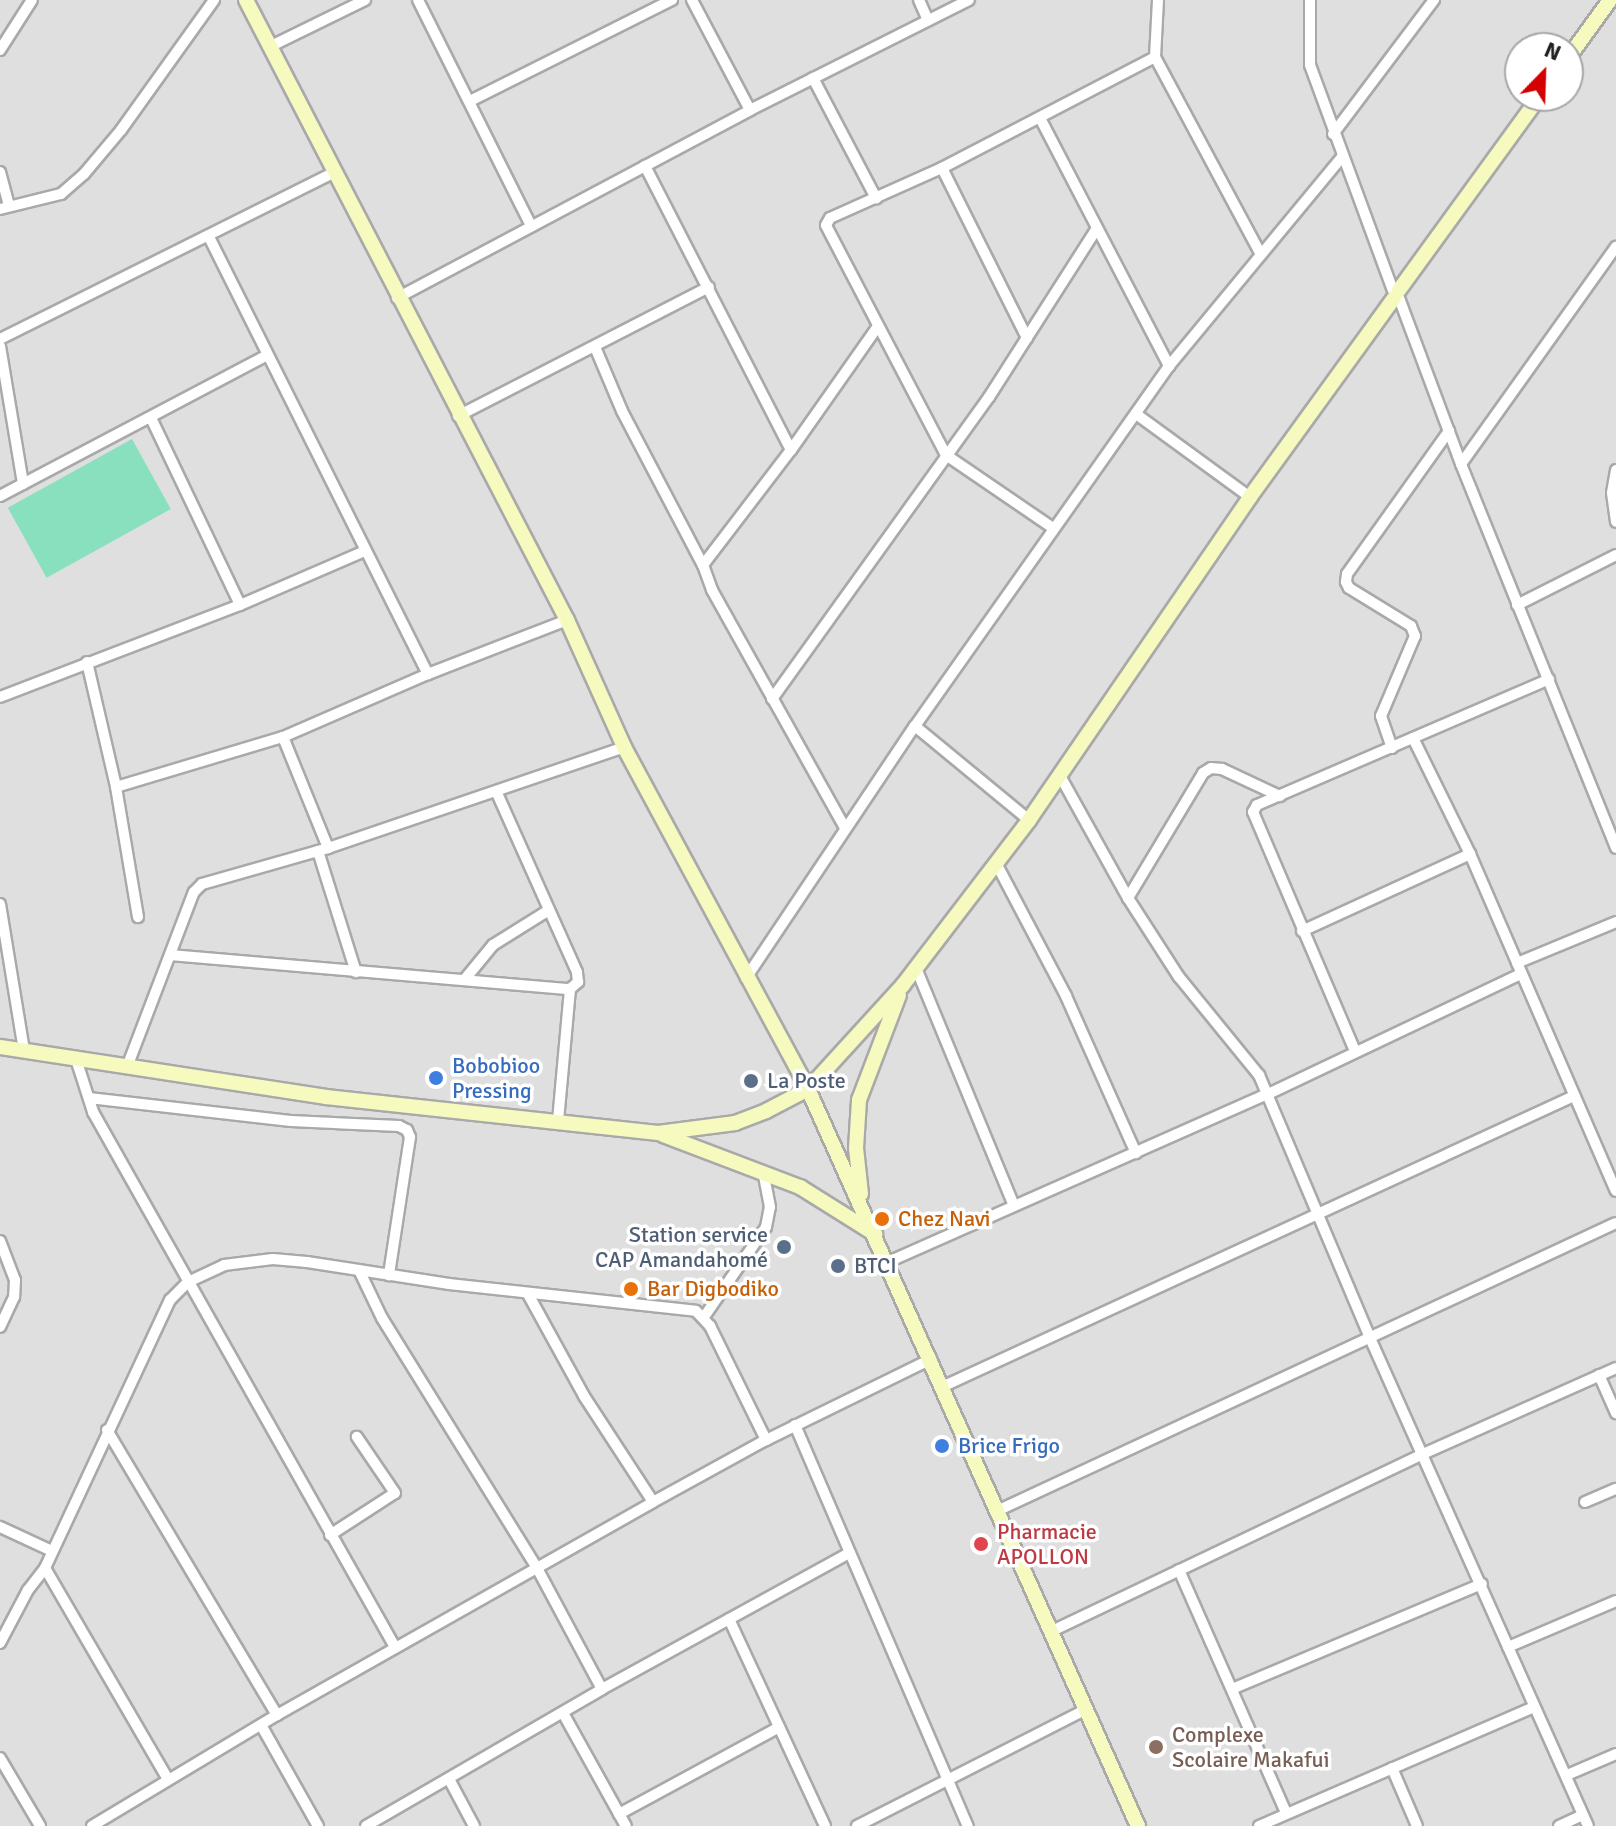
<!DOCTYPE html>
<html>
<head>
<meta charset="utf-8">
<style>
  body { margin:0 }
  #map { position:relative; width:1616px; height:1826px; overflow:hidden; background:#f2efe9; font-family:Signika,sans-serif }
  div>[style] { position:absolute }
  .residential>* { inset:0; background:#e0dfdf }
  .pitch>* { inset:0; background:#88e0be; transform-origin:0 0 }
  .roads { filter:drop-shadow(2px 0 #a9a9a9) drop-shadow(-2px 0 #a9a9a9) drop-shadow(0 2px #a9a9a9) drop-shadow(0 -2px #a9a9a9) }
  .street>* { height:10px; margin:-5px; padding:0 5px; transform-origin:5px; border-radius:5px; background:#fff }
  .secondary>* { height:14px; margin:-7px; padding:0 7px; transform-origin:7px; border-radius:7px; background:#f7fabf }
  .dots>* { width:22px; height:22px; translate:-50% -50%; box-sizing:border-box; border:4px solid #fff; border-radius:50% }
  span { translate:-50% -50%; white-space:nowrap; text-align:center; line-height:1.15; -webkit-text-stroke:7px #fff; paint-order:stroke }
  .shop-label { font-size:22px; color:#366cbe }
  .left { translate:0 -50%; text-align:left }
  .service-label { font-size:22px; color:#4e5e75 }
  .right { translate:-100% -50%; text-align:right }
  .food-label { font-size:22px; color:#c56008 }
  .health-label { font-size:22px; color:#be3a42 }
  .education-label { font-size:22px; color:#785e54 }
  .north { position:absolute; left:1504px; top:32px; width:80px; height:80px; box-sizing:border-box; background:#fff; border:2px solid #a7a7a7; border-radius:50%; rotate:23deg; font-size:22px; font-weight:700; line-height:32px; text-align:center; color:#222 }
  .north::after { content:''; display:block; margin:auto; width:28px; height:36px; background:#d40000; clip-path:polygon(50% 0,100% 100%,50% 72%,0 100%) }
</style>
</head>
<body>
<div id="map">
  <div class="residential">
    <i style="clip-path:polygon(evenodd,0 0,1616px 0,1616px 1826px,0 1826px,0 0,1520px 48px,1568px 48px,1568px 96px,1520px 96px,1520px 48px)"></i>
  </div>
  <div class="pitch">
    <i style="left:132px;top:439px;width:80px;height:142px;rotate:61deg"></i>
  </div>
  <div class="roads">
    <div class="street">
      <i style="left:418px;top:0;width:253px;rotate:63.4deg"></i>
      <i style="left:692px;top:0;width:124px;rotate:62.2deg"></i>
      <i style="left:919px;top:0;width:22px;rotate:66deg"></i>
      <i style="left:1158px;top:0;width:57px;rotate:93deg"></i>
      <i style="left:1155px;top:57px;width:222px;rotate:61.8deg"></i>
      <i style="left:1310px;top:0;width:65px;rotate:90deg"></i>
      <i style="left:1310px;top:65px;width:240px;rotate:69.8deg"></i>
      <i style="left:269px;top:47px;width:107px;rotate:-26.1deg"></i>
      <i style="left:0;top:50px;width:59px;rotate:-57.4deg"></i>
      <i style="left:813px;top:78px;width:136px;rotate:62.3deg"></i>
      <i style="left:470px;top:101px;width:226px;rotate:-26.6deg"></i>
      <i style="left:1040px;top:118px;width:280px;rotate:62.5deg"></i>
      <i style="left:1333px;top:134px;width:168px;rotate:-53deg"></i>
      <i style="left:645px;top:166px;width:319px;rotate:62.8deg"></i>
      <i style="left:942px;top:168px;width:190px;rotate:63.4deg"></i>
      <i style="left:0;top:172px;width:35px;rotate:75deg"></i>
      <i style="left:0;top:209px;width:63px;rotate:-13.8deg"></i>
      <i style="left:61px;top:194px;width:30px;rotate:-41deg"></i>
      <i style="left:84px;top:174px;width:57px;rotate:-49.9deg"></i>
      <i style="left:121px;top:130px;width:160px;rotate:-54.4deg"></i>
      <i style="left:209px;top:237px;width:489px;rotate:63.4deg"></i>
      <i style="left:397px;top:298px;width:400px;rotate:-28deg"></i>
      <i style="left:750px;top:110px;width:245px;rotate:-26.7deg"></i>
      <i style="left:1399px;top:298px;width:177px;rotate:69.5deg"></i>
      <i style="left:1461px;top:464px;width:414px;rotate:68deg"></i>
      <i style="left:0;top:339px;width:372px;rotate:-26.5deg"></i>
      <i style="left:0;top:346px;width:140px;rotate:80.5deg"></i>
      <i style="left:595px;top:347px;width:69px;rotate:67.1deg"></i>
      <i style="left:622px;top:411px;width:174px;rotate:62.3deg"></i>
      <i style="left:703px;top:565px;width:27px;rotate:70deg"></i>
      <i style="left:712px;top:590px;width:273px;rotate:60.8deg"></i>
      <i style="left:1136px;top:414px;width:141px;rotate:36.1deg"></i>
      <i style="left:458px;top:416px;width:282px;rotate:-27.2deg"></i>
      <i style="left:151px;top:418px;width:207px;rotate:64.5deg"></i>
      <i style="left:1461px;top:464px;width:267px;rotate:-54.5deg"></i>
      <i style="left:1616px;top:470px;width:23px;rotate:100deg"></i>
      <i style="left:1612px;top:493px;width:29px;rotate:82deg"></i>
      <i style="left:0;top:496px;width:301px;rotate:-27.8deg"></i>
      <i style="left:1053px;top:528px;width:130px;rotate:-145.7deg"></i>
      <i style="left:946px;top:455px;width:259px;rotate:-117.6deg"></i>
      <i style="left:826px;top:225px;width:8px;rotate:-60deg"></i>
      <i style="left:830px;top:218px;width:123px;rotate:-24.1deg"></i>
      <i style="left:942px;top:168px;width:240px;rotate:-27.5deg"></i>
      <i style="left:703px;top:565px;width:145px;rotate:-52.6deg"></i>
      <i style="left:791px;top:450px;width:151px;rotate:-54.9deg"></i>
      <i style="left:1517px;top:605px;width:111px;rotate:-26.8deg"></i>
      <i style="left:87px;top:662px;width:128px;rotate:76.9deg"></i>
      <i style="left:116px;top:787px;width:132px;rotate:80.4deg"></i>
      <i style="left:0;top:697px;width:257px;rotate:-21deg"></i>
      <i style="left:240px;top:605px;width:136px;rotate:-23.4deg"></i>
      <i style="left:772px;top:699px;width:372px;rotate:-54.3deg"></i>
      <i style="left:989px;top:397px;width:198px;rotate:-57.4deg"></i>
      <i style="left:915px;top:726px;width:148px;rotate:39.5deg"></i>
      <i style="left:283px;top:737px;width:120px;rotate:67.9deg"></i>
      <i style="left:1413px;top:738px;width:129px;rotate:63.8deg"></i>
      <i style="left:1470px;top:854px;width:367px;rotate:66.6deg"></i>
      <i style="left:1392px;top:748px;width:34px;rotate:-109deg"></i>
      <i style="left:1381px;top:716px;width:87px;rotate:-67deg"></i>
      <i style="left:1415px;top:636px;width:11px;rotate:-112deg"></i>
      <i style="left:1411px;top:626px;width:73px;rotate:-148.5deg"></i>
      <i style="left:1349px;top:588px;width:7px;rotate:-117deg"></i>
      <i style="left:1346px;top:582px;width:8px;rotate:-83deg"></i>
      <i style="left:1347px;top:574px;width:176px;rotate:-54.5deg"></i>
      <i style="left:1059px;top:774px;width:142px;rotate:60.9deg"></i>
      <i style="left:1128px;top:898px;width:94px;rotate:57.2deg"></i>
      <i style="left:1179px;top:977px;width:127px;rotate:50.8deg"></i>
      <i style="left:1259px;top:1075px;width:285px;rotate:67.1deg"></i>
      <i style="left:1370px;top:1338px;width:534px;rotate:65.93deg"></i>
      <i style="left:116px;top:787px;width:174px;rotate:-16.7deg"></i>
      <i style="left:283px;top:737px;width:158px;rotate:-23.5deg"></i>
      <i style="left:428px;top:674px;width:149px;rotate:-21.2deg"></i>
      <i style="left:318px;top:851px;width:127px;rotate:72.6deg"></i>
      <i style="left:996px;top:863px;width:150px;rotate:62.2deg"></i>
      <i style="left:1066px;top:996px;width:172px;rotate:66deg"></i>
      <i style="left:1128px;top:898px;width:146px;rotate:-59deg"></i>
      <i style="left:1203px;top:773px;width:9px;rotate:-32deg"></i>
      <i style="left:1211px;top:768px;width:11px;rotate:5deg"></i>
      <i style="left:1222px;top:769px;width:64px;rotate:25deg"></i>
      <i style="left:0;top:904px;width:149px;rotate:80.7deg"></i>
      <i style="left:1302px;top:931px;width:185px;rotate:-24.6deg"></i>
      <i style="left:170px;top:955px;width:401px;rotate:4.9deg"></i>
      <i style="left:570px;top:989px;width:11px;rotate:-41deg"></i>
      <i style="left:578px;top:982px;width:10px;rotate:-96deg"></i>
      <i style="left:577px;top:972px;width:198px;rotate:-114.1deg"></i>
      <i style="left:1517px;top:963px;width:107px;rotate:-22.5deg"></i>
      <i style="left:916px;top:968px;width:257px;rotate:67.6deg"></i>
      <i style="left:746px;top:978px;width:303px;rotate:-56.2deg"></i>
      <i style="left:915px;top:726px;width:441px;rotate:-54.8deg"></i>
      <i style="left:1169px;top:366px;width:271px;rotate:-50.4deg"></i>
      <i style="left:465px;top:979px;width:44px;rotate:-50.5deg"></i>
      <i style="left:493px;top:945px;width:66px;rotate:-32deg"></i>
      <i style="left:1355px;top:1051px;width:260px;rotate:-113.1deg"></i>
      <i style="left:1253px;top:812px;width:8px;rotate:-60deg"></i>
      <i style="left:1257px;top:805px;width:318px;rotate:-23.3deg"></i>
      <i style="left:76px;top:1059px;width:56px;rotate:72.2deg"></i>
      <i style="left:93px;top:1112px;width:614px;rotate:60.56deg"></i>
      <i style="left:127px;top:1067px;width:187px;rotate:-69.1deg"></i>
      <i style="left:194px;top:892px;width:11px;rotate:-45deg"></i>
      <i style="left:202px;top:884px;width:131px;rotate:-15.9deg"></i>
      <i style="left:328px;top:848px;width:313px;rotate:-18.8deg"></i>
      <i style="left:89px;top:1098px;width:203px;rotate:6.5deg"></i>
      <i style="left:291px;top:1121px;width:108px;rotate:2.7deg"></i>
      <i style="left:399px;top:1126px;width:9px;rotate:27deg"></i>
      <i style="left:407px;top:1130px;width:8px;rotate:67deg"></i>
      <i style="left:410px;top:1137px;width:140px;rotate:98.7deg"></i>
      <i style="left:558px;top:1121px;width:133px;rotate:-84.8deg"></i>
      <i style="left:0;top:1241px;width:42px;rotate:69deg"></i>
      <i style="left:15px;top:1280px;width:17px;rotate:93deg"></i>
      <i style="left:14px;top:1297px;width:33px;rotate:115deg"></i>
      <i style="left:888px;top:1262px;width:415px;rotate:-23.9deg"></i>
      <i style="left:1268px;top:1094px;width:280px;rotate:-25.4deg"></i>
      <i style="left:359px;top:1270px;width:53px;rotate:64.4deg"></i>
      <i style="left:382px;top:1318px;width:294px;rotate:58.2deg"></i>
      <i style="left:537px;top:1568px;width:137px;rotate:61.8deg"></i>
      <i style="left:528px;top:1294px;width:116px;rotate:61.2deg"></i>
      <i style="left:584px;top:1396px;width:126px;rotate:56.9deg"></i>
      <i style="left:704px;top:1317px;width:109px;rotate:-55.4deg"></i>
      <i style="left:766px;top:1227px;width:20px;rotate:-79deg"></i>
      <i style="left:770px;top:1207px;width:36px;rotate:-101deg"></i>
      <i style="left:1599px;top:1375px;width:42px;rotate:65.9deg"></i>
      <i style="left:944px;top:1386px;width:694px;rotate:-24.72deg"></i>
      <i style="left:795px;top:1425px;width:437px;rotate:66.7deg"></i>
      <i style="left:107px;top:1430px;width:332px;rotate:59.2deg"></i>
      <i style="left:1585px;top:1502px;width:34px;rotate:-23deg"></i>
      <i style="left:999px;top:1510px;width:680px;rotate:-24.95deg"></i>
      <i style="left:0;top:1527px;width:57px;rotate:24.8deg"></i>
      <i style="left:330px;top:1535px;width:77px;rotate:-32.9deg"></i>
      <i style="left:395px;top:1493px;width:68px;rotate:-124.2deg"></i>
      <i style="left:45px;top:1568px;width:244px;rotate:59.8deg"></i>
      <i style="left:1179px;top:1570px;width:266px;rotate:66.2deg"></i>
      <i style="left:729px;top:1619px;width:228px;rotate:65.1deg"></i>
      <i style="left:1052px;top:1631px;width:411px;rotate:-25.5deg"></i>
      <i style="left:1423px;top:1454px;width:211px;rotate:-24deg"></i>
      <i style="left:0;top:1643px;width:60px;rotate:-62.2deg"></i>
      <i style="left:28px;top:1590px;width:28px;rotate:-52deg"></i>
      <i style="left:45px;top:1568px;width:296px;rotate:-65deg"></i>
      <i style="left:170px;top:1300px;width:25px;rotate:-45deg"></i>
      <i style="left:188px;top:1282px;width:40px;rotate:-25deg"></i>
      <i style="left:224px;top:1265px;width:49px;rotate:-7deg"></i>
      <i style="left:273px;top:1259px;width:34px;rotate:5deg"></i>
      <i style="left:307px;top:1262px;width:144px;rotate:8.8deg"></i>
      <i style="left:449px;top:1284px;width:248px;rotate:6.2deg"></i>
      <i style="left:696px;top:1311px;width:21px;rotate:47deg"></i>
      <i style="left:710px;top:1326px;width:127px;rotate:63.8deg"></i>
      <i style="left:1508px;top:1647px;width:117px;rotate:-23.1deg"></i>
      <i style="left:1232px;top:1689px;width:271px;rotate:-22.8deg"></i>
      <i style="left:563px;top:1713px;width:129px;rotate:60.9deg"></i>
      <i style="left:261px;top:1725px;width:116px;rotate:60.6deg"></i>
      <i style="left:0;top:1758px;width:79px;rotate:59.5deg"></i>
      <i style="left:1392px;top:1768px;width:63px;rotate:66.7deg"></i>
      <i style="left:1567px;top:1775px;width:53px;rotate:-23.2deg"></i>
      <i style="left:449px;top:1779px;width:53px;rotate:62deg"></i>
      <i style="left:619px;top:1814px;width:182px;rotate:-28.5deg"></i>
      <i style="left:92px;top:1826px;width:216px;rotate:-31deg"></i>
      <i style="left:277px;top:1715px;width:432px;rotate:-29.5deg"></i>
      <i style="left:653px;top:1502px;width:129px;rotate:-28.8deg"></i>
      <i style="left:766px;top:1440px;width:184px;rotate:-26.1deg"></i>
      <i style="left:366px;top:1826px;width:273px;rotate:-30.1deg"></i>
      <i style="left:602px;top:1689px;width:281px;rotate:-28.8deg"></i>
      <i style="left:857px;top:1826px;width:258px;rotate:-27deg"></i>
      <i style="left:1259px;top:1826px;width:300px;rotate:-23.4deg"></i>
      <i style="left:1559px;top:1826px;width:26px;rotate:-25deg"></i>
    </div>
    <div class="secondary">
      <i style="left:246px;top:0;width:698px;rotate:62.63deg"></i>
      <i style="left:567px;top:620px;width:139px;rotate:65.8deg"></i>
      <i style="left:624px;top:747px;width:388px;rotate:61.7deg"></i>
      <i style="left:808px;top:1089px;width:808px;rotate:65.88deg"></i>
      <i style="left:1568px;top:58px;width:72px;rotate:-54.1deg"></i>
      <i style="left:1399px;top:290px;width:240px;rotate:-54deg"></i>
      <i style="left:0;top:1047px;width:330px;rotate:8.7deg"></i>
      <i style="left:326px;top:1097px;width:334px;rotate:6.2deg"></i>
      <i style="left:658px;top:1133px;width:78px;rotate:-7.4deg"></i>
      <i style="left:735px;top:1123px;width:33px;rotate:-21deg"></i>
      <i style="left:766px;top:1111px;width:47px;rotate:-27.6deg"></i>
      <i style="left:808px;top:1089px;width:141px;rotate:-47.6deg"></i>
      <i style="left:903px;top:985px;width:208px;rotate:-52.6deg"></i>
      <i style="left:1029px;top:820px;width:391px;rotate:-55.6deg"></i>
      <i style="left:1250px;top:497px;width:246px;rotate:-54.1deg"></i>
      <i style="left:663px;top:1135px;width:147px;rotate:20.8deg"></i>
      <i style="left:800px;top:1187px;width:89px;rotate:32.1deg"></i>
      <i style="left:861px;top:1194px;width:46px;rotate:-96.2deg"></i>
      <i style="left:856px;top:1148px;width:48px;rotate:-86.4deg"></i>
      <i style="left:859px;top:1100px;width:112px;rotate:-69.1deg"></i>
    </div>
  </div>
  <div class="dots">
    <i style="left:436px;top:1078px;background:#3f7fe0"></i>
    <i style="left:751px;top:1081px;background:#5c6f8a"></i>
    <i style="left:882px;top:1219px;background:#e8710a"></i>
    <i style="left:784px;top:1247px;background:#5c6f8a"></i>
    <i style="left:838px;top:1266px;background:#5c6f8a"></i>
    <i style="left:631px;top:1289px;background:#e8710a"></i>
    <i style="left:942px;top:1446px;background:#3f7fe0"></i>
    <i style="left:981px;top:1544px;background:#e0444e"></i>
    <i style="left:1156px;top:1747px;background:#8d6e63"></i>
  </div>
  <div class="shop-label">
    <span class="left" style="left:452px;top:1078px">Bobobioo<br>Pressing</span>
    <span class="left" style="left:958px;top:1446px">Brice Frigo</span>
  </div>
  <div class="service-label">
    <span class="left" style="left:767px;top:1081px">La Poste</span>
    <span class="right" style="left:768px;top:1247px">Station service<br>CAP Amandahomé</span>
    <span class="left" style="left:854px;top:1266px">BTCI</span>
  </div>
  <div class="food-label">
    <span class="left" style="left:898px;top:1219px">Chez Navi</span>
    <span class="left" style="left:647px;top:1289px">Bar Digbodiko</span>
  </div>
  <div class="health-label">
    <span class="left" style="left:997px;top:1544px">Pharmacie<br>APOLLON</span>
  </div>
  <div class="education-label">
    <span class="left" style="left:1172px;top:1747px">Complexe<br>Scolaire Makafui</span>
  </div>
  <div class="north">N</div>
</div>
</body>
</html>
